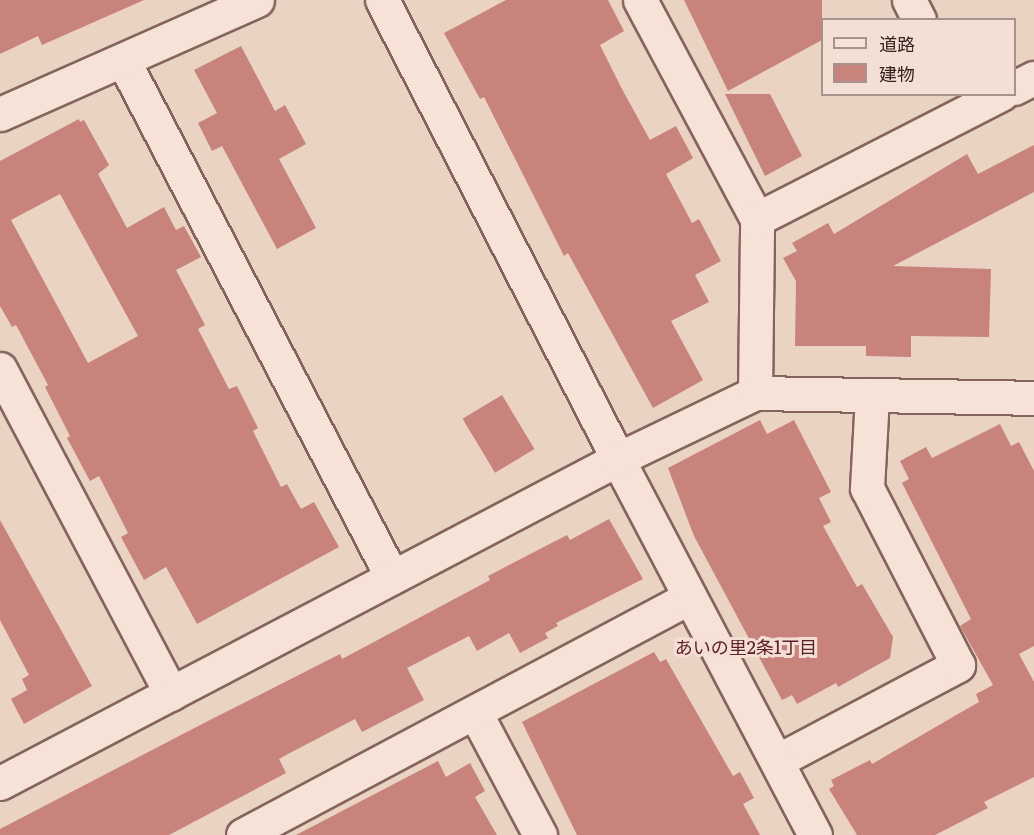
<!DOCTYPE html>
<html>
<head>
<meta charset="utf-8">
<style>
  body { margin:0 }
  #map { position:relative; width:1034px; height:835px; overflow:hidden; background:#ebd3c4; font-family:Literata,"Noto Sans JP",serif }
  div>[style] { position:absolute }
  .building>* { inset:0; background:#c7837c; transform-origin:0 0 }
  .roads { filter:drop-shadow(2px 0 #84645c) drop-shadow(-2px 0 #84645c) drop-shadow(0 2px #84645c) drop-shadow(0 -2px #84645c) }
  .street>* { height:33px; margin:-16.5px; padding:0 16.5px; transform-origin:16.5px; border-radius:16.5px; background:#f6e2d7 }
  span { translate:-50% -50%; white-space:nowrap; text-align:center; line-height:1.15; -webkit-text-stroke:6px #f3dfd3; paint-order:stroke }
  .neighbourhood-label { font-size:18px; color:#5f2129 }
  .legend { position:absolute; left:821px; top:18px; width:195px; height:78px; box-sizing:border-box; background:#f3dfd3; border:2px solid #a7938b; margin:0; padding:8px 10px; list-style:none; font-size:18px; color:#35221f }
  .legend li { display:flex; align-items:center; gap:12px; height:30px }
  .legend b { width:30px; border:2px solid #a7938b }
</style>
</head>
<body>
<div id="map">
  <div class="building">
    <i style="clip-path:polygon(0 0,144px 0,42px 45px,38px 36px,0 54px)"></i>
    <i style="clip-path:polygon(506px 0,608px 0,624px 31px,600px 45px,622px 89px,650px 140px,676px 126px,693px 158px,666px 174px,692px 223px,699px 219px,721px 261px,695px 275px,709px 302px,671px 321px,703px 380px,653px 408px,568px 253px,564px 256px,484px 97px,480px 99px,444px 33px)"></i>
    <i style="clip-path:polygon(684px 0,822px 0,822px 40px,728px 91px)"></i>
    <i style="clip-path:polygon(241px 46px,275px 111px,285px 105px,306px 144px,279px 159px,316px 228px,277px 249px,222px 146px,212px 151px,198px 123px,217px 113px,194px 70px)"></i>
    <i style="clip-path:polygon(725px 94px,770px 94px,802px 156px,765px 176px)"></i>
    <i style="clip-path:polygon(evenodd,79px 119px,80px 122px,84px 120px,109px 165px,98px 174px,127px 228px,164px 207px,176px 230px,184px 226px,201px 257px,176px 270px,205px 325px,198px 329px,229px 389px,237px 386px,258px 428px,253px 431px,281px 487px,287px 484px,301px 509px,314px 502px,339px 547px,197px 624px,166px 567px,144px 580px,121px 537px,128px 533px,99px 476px,90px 481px,67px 438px,70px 436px,45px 387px,48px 385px,16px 325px,12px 327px,0 306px,0 161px,79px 119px,60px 194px,138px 336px,88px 363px,11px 220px,60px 194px)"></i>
    <i style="clip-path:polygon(1034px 145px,1034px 192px,893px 266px,991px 269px,989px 337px,911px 336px,911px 357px,866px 356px,866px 346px,795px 346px,796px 281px,783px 258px,797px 251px,792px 243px,828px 223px,834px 234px,967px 154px,978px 174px)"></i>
    <i style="left:502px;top:395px;width:63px;height:46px;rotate:59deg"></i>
    <i style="clip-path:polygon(760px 420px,767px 434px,794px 420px,831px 492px,819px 498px,831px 522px,823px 526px,857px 587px,862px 584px,893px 637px,890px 658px,838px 687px,836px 683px,797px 704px,792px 695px,782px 700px,694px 536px,668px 468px)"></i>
    <i style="clip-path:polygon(1000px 424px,1011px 446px,1019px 442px,1034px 471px,1034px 646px,1019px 654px,1034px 682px,1034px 777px,984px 802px,988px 808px,935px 835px,857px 835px,829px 789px,834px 786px,831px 780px,870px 760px,872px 764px,958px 714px,979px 702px,976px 694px,993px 685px,960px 626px,971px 619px,902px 483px,909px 479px,900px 461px,926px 447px,932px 458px)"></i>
    <i style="clip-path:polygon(609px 519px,643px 579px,556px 623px,558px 626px,545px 633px,548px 638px,520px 653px,509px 633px,477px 651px,469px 636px,407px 668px,424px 700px,362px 732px,355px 719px,286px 755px,279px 759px,286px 773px,169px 835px,0 835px,0 829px,206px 722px,340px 654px,342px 659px,490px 580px,488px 576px,567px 535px,570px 540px)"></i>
    <i style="clip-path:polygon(0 520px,92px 686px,24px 724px,11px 699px,27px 690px,22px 679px,29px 675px,0 620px)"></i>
    <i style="clip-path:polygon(654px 652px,660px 662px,666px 659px,733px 776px,740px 772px,754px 798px,743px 804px,760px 835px,577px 835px,522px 722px)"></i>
    <i style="clip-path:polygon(438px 761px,446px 777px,470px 763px,485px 791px,475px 797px,497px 835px,296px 835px)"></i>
  </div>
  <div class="roads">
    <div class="street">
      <i style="left:640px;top:0;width:248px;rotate:61.9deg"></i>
      <i style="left:909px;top:0;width:22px;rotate:63deg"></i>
      <i style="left:123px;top:60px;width:583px;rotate:62.51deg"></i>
      <i style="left:1014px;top:88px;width:22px;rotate:-27deg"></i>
      <i style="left:0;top:114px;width:281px;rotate:-23.9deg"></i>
      <i style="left:0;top:369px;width:367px;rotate:62.2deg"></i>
      <i style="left:755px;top:393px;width:174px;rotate:-89.3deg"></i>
      <i style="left:757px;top:219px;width:274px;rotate:-27.1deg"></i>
      <i style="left:476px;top:714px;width:137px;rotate:62.1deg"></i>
      <i style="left:777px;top:761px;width:205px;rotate:-27.9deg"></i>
      <i style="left:958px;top:665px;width:199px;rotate:-117.2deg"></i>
      <i style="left:867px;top:488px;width:93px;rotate:-86.9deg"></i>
      <i style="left:0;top:783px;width:698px;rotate:-27.67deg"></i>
      <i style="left:618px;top:459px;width:516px;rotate:-117.21deg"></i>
      <i style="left:243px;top:835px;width:506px;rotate:-28.03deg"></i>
      <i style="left:815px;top:835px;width:424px;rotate:-117.7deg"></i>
      <i style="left:618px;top:459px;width:152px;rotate:-25.7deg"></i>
      <i style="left:755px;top:393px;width:279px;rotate:1deg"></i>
    </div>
  </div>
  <div class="neighbourhood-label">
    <span style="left:746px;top:647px">あいの里2条1丁目</span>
  </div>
  <ul class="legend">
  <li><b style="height:8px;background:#f6e2d7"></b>道路</li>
  <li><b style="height:16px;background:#c7837c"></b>建物</li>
  </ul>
</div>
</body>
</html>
